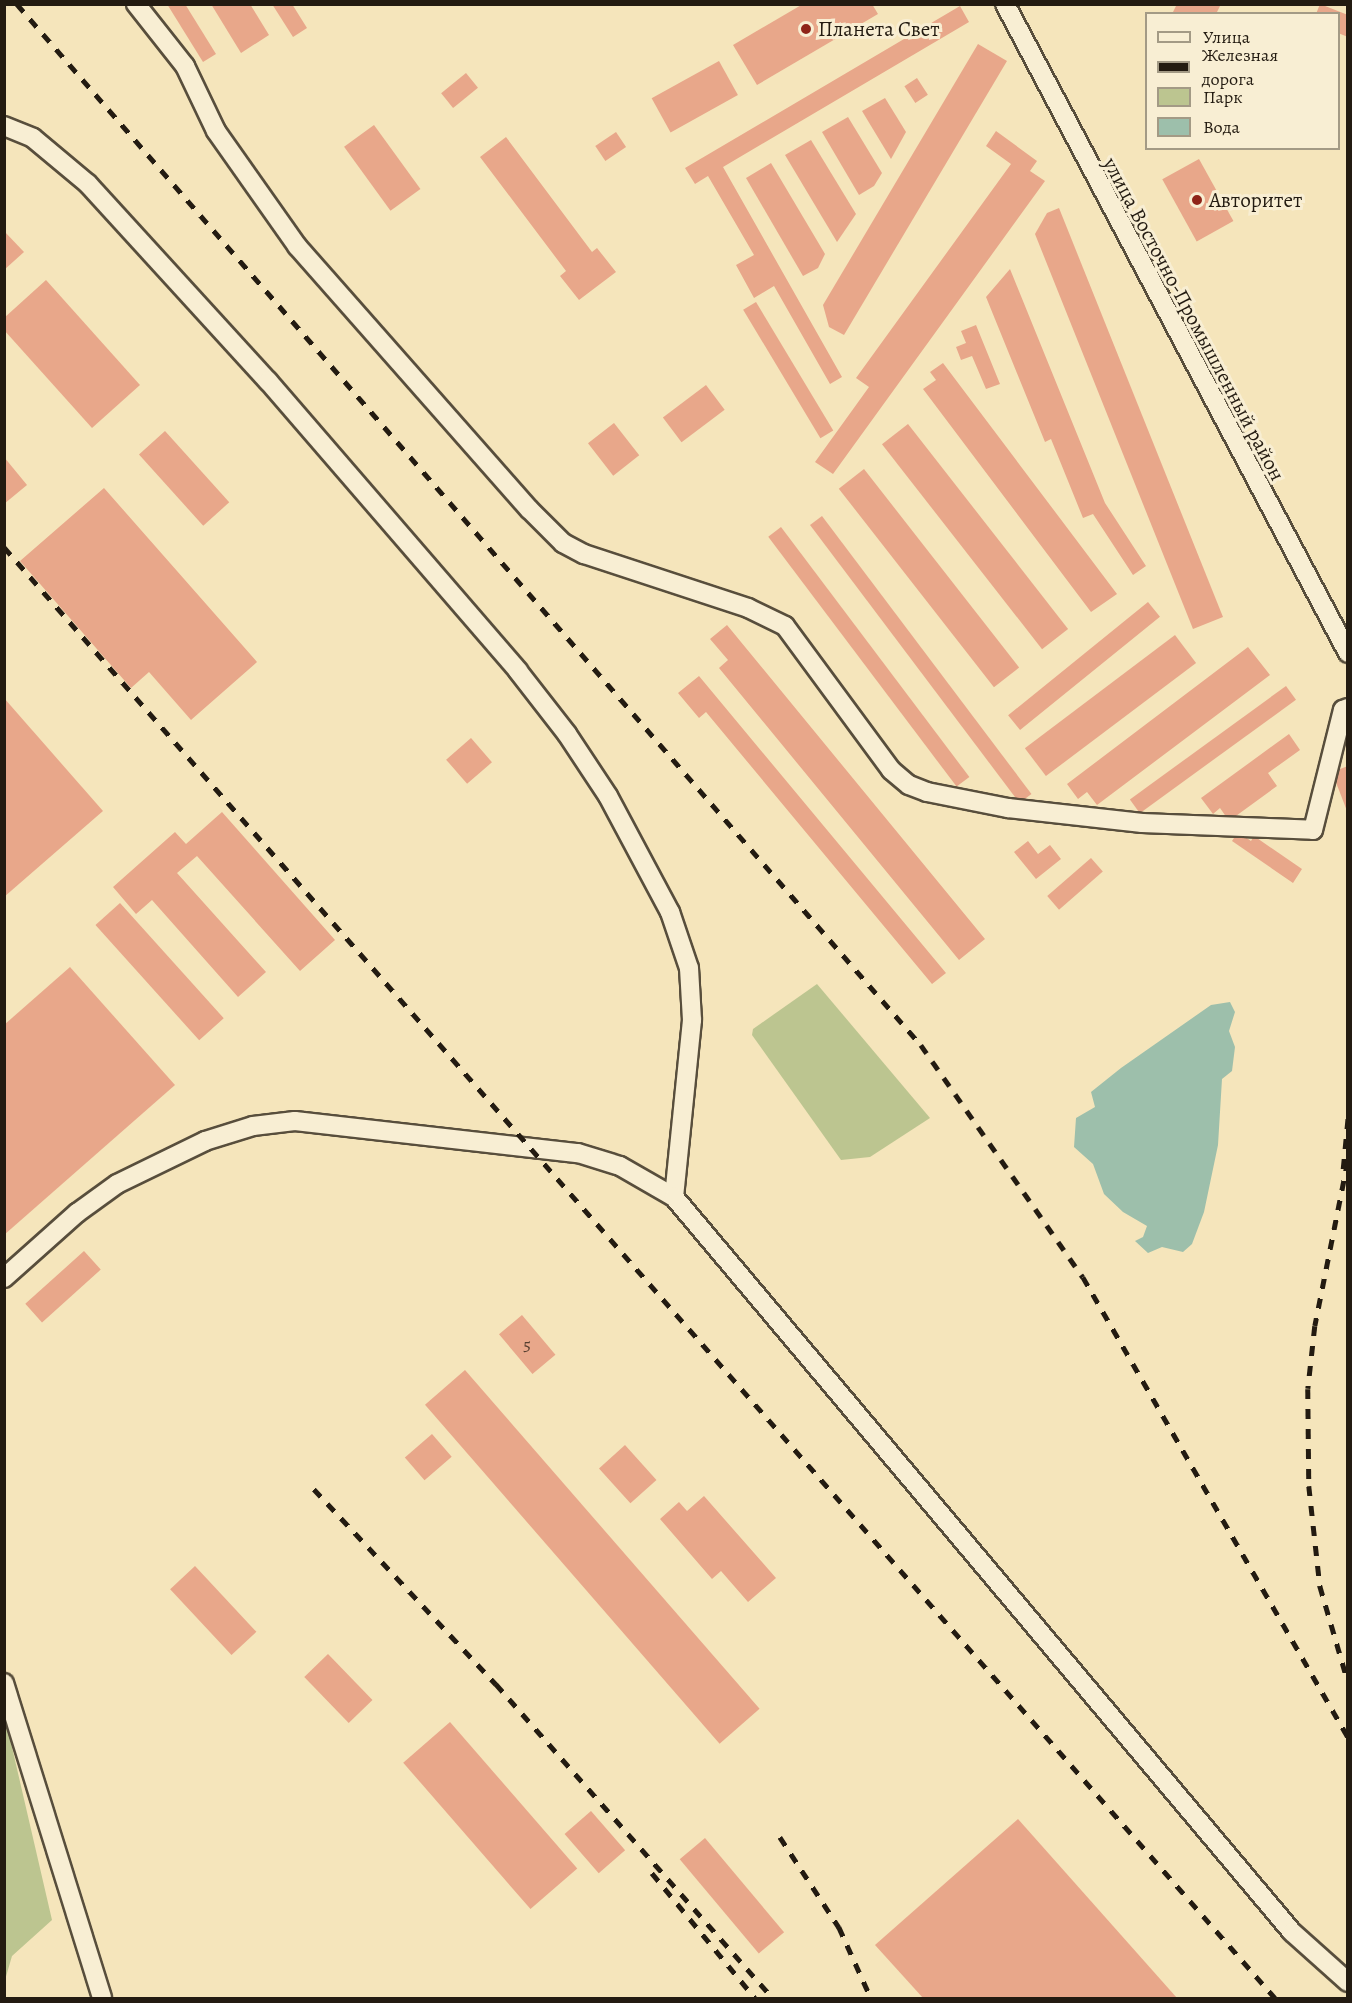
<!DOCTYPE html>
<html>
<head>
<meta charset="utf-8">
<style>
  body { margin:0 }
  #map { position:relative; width:1352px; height:2003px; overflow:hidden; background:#f5e5bb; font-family:Alegreya,serif }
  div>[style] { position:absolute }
  .green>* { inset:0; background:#bcc590 }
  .water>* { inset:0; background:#9dbfab }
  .building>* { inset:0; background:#e8a78a; transform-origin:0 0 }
  .roads { filter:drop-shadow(2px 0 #584e3c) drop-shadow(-2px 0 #584e3c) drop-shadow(0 2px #584e3c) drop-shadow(0 -2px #584e3c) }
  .minor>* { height:18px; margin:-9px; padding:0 9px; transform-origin:9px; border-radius:9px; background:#f8eed3 }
  .rail>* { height:4.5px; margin-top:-2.25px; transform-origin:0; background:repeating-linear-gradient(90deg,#231b11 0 10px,transparent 0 20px) }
  .dots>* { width:16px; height:16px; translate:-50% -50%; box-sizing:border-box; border:3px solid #f8eed3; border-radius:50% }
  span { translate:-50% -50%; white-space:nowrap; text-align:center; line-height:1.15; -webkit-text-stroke:6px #f8eed3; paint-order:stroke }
  .number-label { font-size:18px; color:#543e2f }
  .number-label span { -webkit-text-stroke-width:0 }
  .poi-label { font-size:21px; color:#231b11 }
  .left { translate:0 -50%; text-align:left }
  .street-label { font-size:21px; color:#231b11 }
  .frame { position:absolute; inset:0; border:6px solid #231b11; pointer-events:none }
  .legend { position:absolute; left:1145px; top:12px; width:195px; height:138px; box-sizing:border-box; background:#f8eed3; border:2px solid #a39a85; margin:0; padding:8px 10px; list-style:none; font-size:18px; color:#231b11 }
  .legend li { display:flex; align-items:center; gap:12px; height:30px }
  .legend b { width:30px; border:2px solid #a39a85 }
</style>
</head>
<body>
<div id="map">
  <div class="green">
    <i style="clip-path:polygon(817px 984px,930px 1118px,870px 1157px,841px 1160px,752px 1035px,753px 1029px)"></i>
    <i style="clip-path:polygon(5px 1717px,52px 1920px,12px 1956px,5px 1980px)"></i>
  </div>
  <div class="water">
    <i style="clip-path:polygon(1230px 1002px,1235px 1012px,1229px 1031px,1235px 1047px,1232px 1071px,1222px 1079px,1218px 1145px,1204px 1212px,1192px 1244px,1183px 1252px,1162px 1247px,1148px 1253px,1135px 1241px,1143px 1237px,1147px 1226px,1123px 1212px,1104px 1194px,1093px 1164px,1074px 1147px,1076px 1118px,1095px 1107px,1091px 1092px,1121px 1068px,1211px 1005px)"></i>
  </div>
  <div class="building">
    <i style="clip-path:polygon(167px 4px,185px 4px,216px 54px,203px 62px)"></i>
    <i style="clip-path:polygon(211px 4px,250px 4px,269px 35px,241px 53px)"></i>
    <i style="clip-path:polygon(272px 4px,292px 4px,307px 28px,293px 37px)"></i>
    <i style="clip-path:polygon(803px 4px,872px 4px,878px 14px,757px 85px,733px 45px)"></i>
    <i style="clip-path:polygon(1177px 4px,1221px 4px,1216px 14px,1172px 14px)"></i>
    <i style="clip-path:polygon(1320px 4px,1348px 15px,1348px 37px,1338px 33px,1338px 14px,1316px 14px)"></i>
    <i style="clip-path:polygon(960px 6px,969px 22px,723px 167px,842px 377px,830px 384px,774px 286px,754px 298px,736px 265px,754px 255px,708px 176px,695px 184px,685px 168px)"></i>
    <i style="clip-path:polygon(978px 44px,1007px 61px,844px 335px,829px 327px,823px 305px)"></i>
    <i style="left:719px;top:61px;width:39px;height:77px;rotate:61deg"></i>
    <i style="left:466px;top:73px;width:19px;height:32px;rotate:51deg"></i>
    <i style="left:917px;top:78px;width:20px;height:15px;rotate:57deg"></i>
    <i style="clip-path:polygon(885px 98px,906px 132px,891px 159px,862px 111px)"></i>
    <i style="clip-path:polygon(848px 117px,882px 173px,874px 186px,859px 195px,822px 132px)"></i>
    <i style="left:374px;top:125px;width:79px;height:37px;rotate:54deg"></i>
    <i style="clip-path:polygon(996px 131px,1037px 161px,1030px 171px,1045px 181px,833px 474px,815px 462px,869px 387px,856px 378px,1011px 164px,986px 146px)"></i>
    <i style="left:616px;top:132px;width:18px;height:25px;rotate:56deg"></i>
    <i style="clip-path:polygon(506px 137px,592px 252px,597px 248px,616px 272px,579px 300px,560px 276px,566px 271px,480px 157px)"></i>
    <i style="clip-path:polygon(811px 140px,856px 214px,837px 242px,785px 155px)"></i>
    <i style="left:1199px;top:159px;width:71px;height:42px;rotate:61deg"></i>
    <i style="clip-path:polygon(771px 163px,825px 254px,818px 268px,803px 276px,746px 178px)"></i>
    <i style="clip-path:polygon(1059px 208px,1223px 617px,1193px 629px,1035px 234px,1047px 213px)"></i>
    <i style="clip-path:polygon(4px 231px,24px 252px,4px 270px)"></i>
    <i style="clip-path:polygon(1010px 269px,1105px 503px,1146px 566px,1133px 575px,1093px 514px,1083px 518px,1051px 439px,1045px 442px,986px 297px)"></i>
    <i style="clip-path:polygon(46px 280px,140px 385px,92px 428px,4px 330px,4px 318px)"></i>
    <i style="left:756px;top:302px;width:150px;height:15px;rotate:59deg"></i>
    <i style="clip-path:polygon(976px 325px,1000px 384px,986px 389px,972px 356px,961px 360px,956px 347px,966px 343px,961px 331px)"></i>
    <i style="clip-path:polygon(943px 363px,1117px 594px,1091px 612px,923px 389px,936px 380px,930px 372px)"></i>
    <i style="left:706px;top:385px;width:31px;height:54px;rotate:53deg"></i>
    <i style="left:614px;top:423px;width:41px;height:33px;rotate:52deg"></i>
    <i style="left:908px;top:424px;width:260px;height:33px;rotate:52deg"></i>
    <i style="left:165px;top:431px;width:96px;height:35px;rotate:48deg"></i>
    <i style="clip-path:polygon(4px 457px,27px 485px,4px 504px)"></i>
    <i style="left:864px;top:469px;width:252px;height:32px;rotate:52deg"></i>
    <i style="clip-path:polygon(104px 488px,257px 662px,191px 720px,149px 672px,131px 688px,20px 561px)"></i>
    <i style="left:822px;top:516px;width:348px;height:15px;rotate:53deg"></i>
    <i style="left:781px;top:527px;width:313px;height:16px;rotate:53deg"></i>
    <i style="left:1148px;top:602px;width:19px;height:180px;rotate:51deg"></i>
    <i style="clip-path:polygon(727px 625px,985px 939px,959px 960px,719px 668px,728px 660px,710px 639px)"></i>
    <i style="left:1175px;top:635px;width:35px;height:188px;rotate:53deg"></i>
    <i style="clip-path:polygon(1248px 647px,1270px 675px,1097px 805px,1087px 792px,1078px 799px,1067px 784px)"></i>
    <i style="clip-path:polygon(699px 676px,946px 973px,932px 984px,706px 712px,699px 718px,678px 693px)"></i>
    <i style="left:1286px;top:686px;width:17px;height:193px;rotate:54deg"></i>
    <i style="clip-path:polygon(4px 698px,103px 811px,4px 897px)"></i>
    <i style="clip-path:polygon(1289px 734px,1300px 750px,1268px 773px,1277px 786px,1229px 821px,1220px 808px,1213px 814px,1201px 798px)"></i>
    <i style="left:471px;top:738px;width:32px;height:33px;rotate:49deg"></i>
    <i style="clip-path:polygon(1348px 766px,1348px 811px,1347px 811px,1332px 772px)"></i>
    <i style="clip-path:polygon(222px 812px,335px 940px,300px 971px,197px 856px,177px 873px,266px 972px,238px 997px,152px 900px,136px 914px,113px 887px,175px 832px,186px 844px)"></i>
    <i style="clip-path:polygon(1238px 832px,1251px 841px,1254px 836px,1302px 869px,1293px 883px,1232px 841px)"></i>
    <i style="clip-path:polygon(1028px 841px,1038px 854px,1050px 845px,1061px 859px,1036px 879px,1014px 852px)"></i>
    <i style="left:1091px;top:858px;width:18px;height:58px;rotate:49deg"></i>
    <i style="left:120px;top:903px;width:155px;height:33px;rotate:48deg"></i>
    <i style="clip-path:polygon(70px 967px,175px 1085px,4px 1235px,4px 1025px)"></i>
    <i style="left:84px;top:1251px;width:25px;height:79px;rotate:48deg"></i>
    <i style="left:522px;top:1315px;width:52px;height:30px;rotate:50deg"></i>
    <i style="left:465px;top:1370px;width:449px;height:53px;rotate:49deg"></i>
    <i style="left:432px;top:1434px;width:30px;height:36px;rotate:49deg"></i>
    <i style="left:625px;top:1445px;width:47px;height:35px;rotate:48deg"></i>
    <i style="clip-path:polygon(704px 1496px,776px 1578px,748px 1602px,721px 1571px,712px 1579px,660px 1519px,679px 1502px,687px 1511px)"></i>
    <i style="left:195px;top:1566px;width:90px;height:34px;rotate:47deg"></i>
    <i style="left:328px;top:1654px;width:64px;height:33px;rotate:46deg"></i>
    <i style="left:450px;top:1722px;width:194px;height:62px;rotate:49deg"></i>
    <i style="left:591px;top:1811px;width:52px;height:35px;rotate:49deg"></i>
    <i style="clip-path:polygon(1018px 1819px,1177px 1998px,923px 1998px,875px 1945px)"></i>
    <i style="left:705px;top:1838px;width:123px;height:33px;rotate:50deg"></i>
  </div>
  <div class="roads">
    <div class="minor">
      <i style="left:136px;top:4px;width:79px;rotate:51.7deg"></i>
      <i style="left:185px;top:66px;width:72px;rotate:64.5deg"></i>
      <i style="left:216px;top:131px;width:141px;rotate:54.8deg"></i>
      <i style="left:297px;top:246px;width:351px;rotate:48.6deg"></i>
      <i style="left:529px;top:509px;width:48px;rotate:45deg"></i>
      <i style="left:563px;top:543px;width:24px;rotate:28deg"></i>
      <i style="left:584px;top:554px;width:173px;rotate:18.2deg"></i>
      <i style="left:748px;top:608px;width:41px;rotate:25.9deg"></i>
      <i style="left:785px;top:626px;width:179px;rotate:53.6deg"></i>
      <i style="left:891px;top:770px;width:23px;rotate:40deg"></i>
      <i style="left:909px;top:785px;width:19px;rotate:21deg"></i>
      <i style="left:927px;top:792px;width:83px;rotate:11.2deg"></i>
      <i style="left:1008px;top:808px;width:135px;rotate:6.4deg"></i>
      <i style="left:1142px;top:823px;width:171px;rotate:2.3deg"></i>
      <i style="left:1313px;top:830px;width:124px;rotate:-76deg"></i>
      <i style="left:1343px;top:710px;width:5px;rotate:-22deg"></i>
      <i style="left:1005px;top:4px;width:734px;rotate:62.14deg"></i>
      <i style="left:4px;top:126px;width:31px;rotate:22deg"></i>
      <i style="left:33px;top:138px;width:72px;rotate:39.9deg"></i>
      <i style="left:88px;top:184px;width:267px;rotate:47.6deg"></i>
      <i style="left:268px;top:381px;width:383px;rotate:49.2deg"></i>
      <i style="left:518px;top:671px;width:80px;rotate:52.1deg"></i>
      <i style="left:567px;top:734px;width:74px;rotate:56.5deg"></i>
      <i style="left:608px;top:796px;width:132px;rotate:61.9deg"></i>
      <i style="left:670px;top:912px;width:59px;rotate:71.3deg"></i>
      <i style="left:689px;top:968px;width:52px;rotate:86.7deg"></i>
      <i style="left:692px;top:1020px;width:178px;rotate:95.8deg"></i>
      <i style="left:4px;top:1278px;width:98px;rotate:-41.7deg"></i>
      <i style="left:77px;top:1213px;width:49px;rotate:-35.9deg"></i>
      <i style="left:117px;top:1184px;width:98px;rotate:-26deg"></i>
      <i style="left:205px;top:1141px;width:50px;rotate:-17.4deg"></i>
      <i style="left:253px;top:1126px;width:42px;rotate:-6.8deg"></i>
      <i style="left:295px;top:1121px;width:285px;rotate:6.5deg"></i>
      <i style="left:578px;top:1153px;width:44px;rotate:17.2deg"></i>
      <i style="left:620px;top:1166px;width:62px;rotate:29.9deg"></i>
      <i style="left:674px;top:1197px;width:960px;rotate:49.94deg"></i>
      <i style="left:1292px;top:1932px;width:75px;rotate:41.8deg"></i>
      <i style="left:4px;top:1683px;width:330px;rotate:72.7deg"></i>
    </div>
  </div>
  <div class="rail">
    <i style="left:17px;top:4px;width:1379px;rotate:49.03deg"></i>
    <i style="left:921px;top:1045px;width:283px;rotate:55.1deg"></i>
    <i style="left:1083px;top:1277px;width:531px;rotate:60.05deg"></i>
    <i style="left:4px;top:547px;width:1929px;rotate:48.78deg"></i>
    <i style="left:1348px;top:1161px;width:168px;rotate:101.3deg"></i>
    <i style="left:1315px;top:1326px;width:63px;rotate:96.3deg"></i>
    <i style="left:1308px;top:1389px;width:97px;rotate:89.4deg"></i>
    <i style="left:1309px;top:1486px;width:101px;rotate:83.7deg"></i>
    <i style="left:1320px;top:1586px;width:100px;rotate:73.7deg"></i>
    <i style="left:1343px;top:1169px;width:53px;rotate:-84.6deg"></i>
    <i style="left:314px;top:1489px;width:267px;rotate:47deg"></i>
    <i style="left:496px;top:1684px;width:419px;rotate:48.6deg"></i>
    <i style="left:780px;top:1837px;width:108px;rotate:56.8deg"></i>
    <i style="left:839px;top:1927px;width:78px;rotate:65.7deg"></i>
    <i style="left:652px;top:1873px;width:162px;rotate:50.5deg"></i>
  </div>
  <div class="dots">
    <i style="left:806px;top:29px;background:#8f2418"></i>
    <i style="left:1197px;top:200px;background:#8f2418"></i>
  </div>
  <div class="number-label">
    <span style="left:527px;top:1344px">5</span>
  </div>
  <div class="poi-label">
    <span class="left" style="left:818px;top:29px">Планета Свет</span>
    <span class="left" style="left:1209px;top:200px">Авторитет</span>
  </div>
  <div class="street-label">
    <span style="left:1194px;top:319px;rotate:62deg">улица Восточно-Промышленный район</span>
  </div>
  <div class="frame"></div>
  <ul class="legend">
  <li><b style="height:8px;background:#f8eed3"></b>Улица</li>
  <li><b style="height:8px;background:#231b11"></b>Железная дорога</li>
  <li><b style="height:16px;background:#bcc590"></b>Парк</li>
  <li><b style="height:16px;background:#9dbfab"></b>Вода</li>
  </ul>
</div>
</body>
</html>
